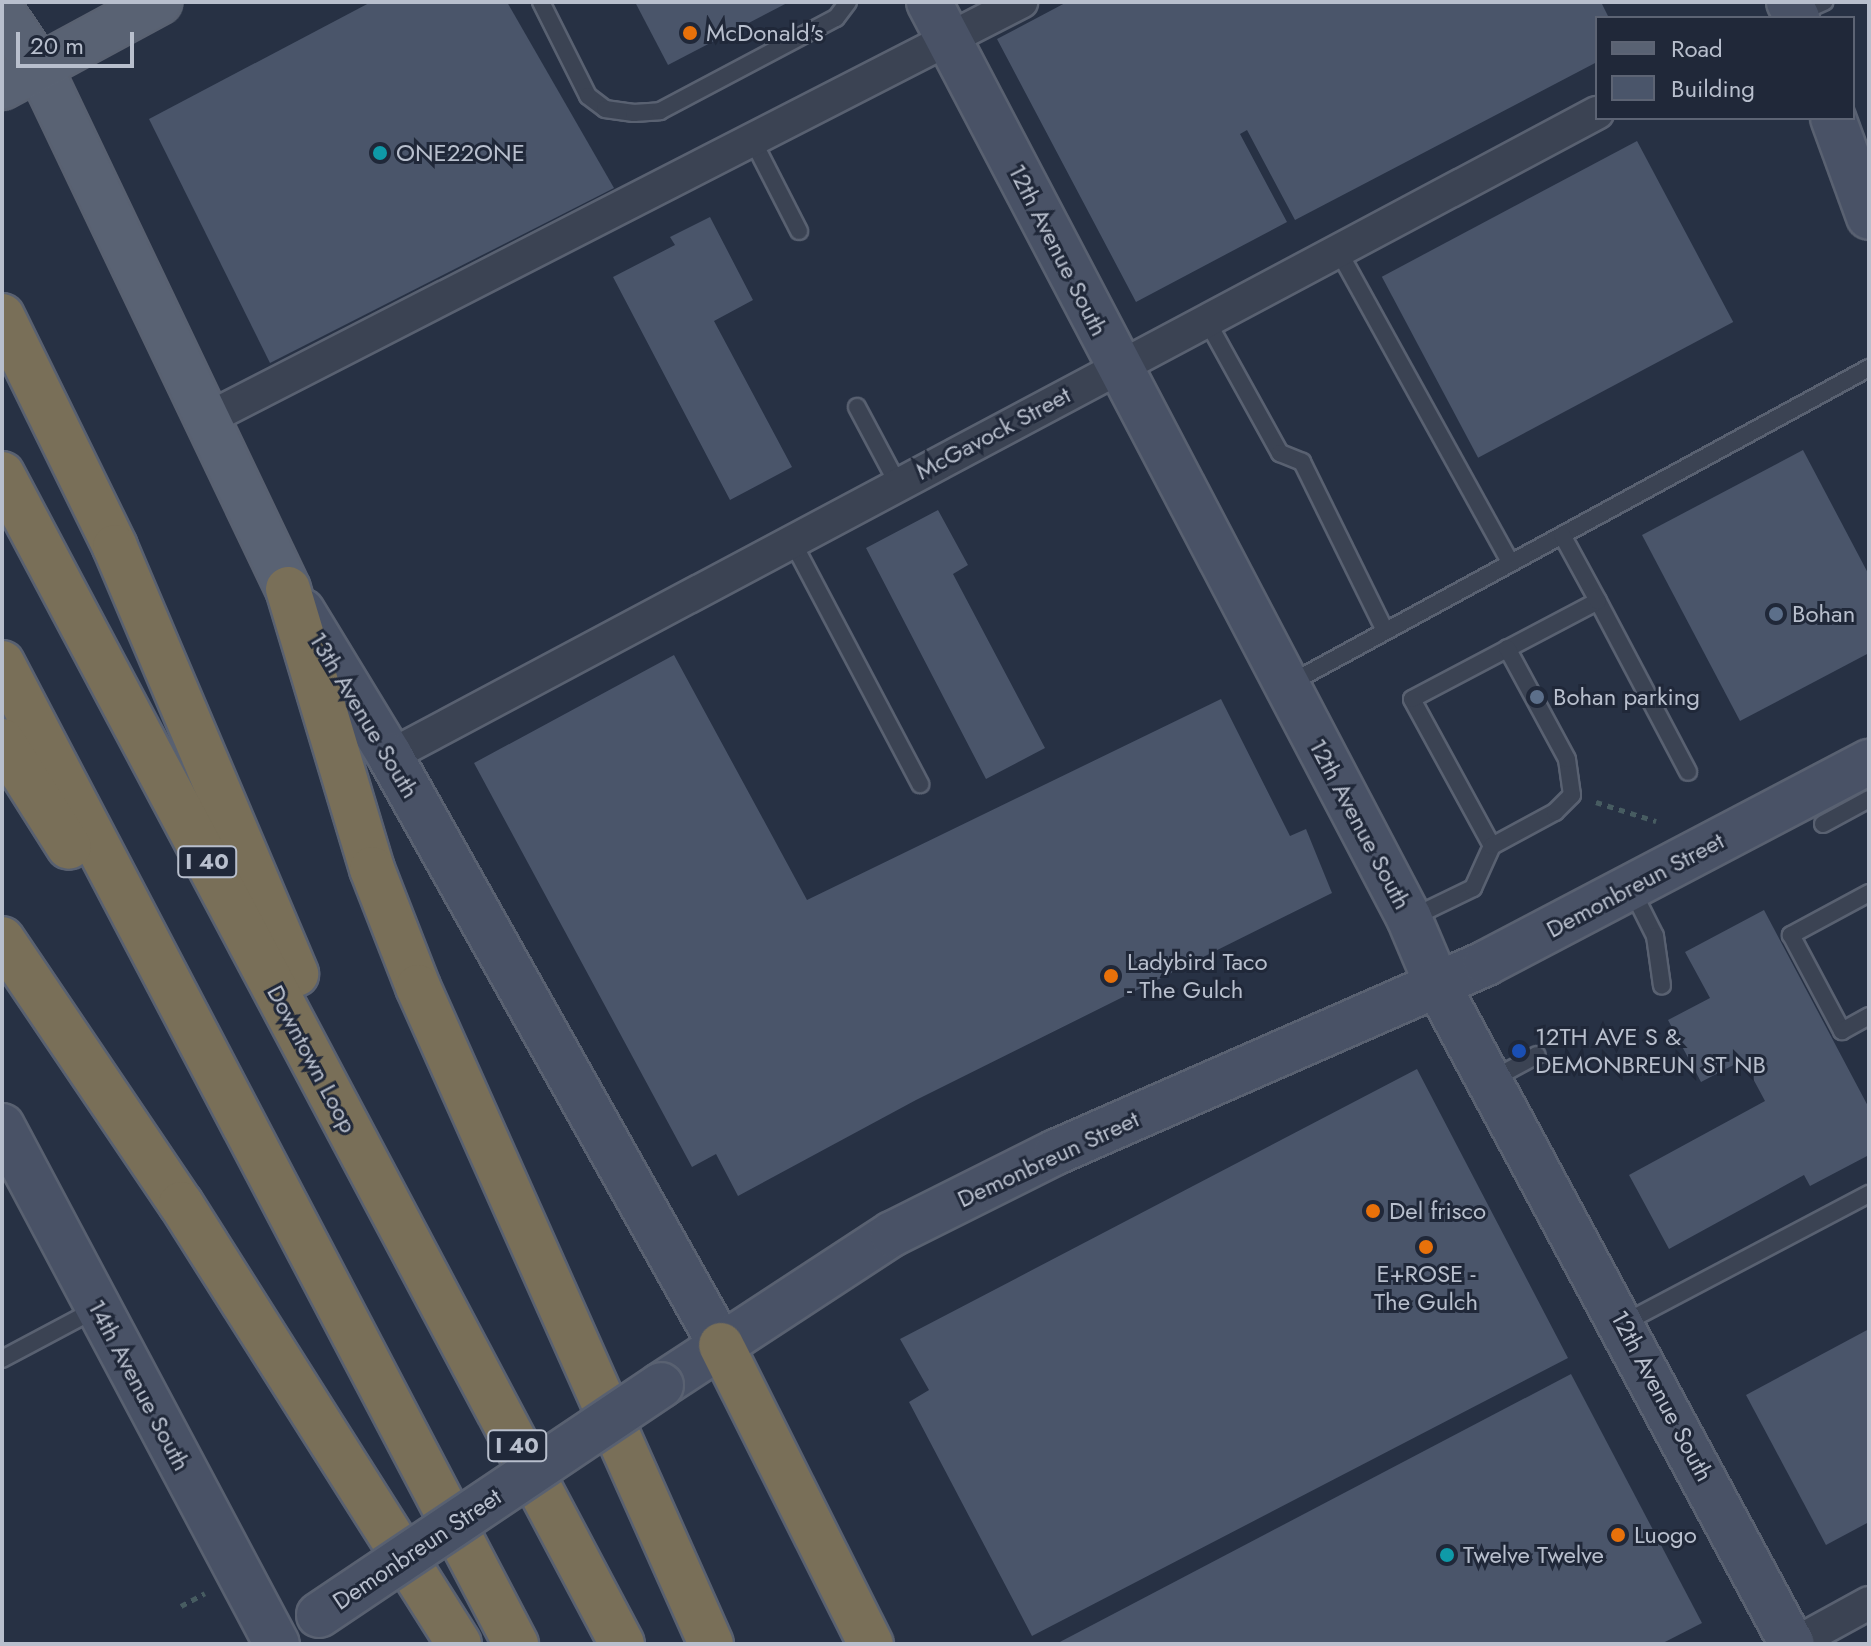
<!DOCTYPE html>
<html>
<head>
<meta charset="utf-8">
<style>
  body { margin:0 }
  #map { position:relative; width:1871px; height:1646px; overflow:hidden; background:#273144; font-family:Jost,sans-serif }
  div>[style] { position:absolute }
  .building>* { inset:0; background:#4a556a; transform-origin:0 0 }
  .path>* { height:5px; margin-top:-2.5px; transform-origin:0; background:repeating-linear-gradient(90deg,#475c61 0 6px,transparent 0 12px) }
  .roads { filter:drop-shadow(2px 0 #596171) drop-shadow(-2px 0 #596171) drop-shadow(0 2px #596171) drop-shadow(0 -2px #596171) }
  .lane>* { height:16px; margin:-8px; padding:0 8px; transform-origin:8px; border-radius:8px; background:#3b4353 }
  .street>* { height:32px; margin:-16px; padding:0 16px; transform-origin:16px; border-radius:16px; background:#3b4353 }
  .secondary>* { height:44px; margin:-22px; padding:0 22px; transform-origin:22px; border-radius:22px; background:#495266 }
  .primary>* { height:44px; margin:-22px; padding:0 22px; transform-origin:22px; border-radius:22px; background:#596273 }
  .highway>* { height:44px; margin:-22px; padding:0 22px; transform-origin:22px; border-radius:22px; background:#796f58 }
  .bridges { filter:drop-shadow(2px 0 #596171) drop-shadow(-2px 0 #596171) drop-shadow(0 2px #596171) drop-shadow(0 -2px #596171) }
  .secondary-bridge>* { height:44px; margin:-22px; padding:0 22px; transform-origin:22px; border-radius:22px; background:#495266 }
  .dots>* { width:22px; height:22px; translate:-50% -50%; box-sizing:border-box; border:4px solid #202839; border-radius:50% }
  span { translate:-50% -50%; white-space:nowrap; text-align:center; line-height:1.15; -webkit-text-stroke:6px #202839; paint-order:stroke }
  .shield-label span { padding:2px 6px; background:#202839; border:2px solid; border-radius:6px; -webkit-text-stroke-width:0 }
  .shield-label { font-size:22px; color:#b8bfcd; font-weight:700 }
  .poi-label { font-size:24px; color:#b8bfcd }
  .left { translate:0 -50%; text-align:left }
  .street-label { font-size:24px; color:#b8bfcd }
  .frame { position:absolute; inset:0; border:4px solid #b8bfcd; pointer-events:none }
  .legend { position:absolute; left:1595px; top:16px; width:260px; height:104px; box-sizing:border-box; background:#202839; border:2px solid #5d6474; margin:0; padding:10px 14px; list-style:none; font-size:24px; color:#b8bfcd }
  .legend li { display:flex; align-items:center; gap:16px; height:40px }
  .legend b { width:40px; border:2px solid #5d6474 }
  .scale { position:absolute; left:16px; top:32px; width:118px; height:36px; box-sizing:border-box; border:4px solid #b8bfcd; border-top:0; padding-left:10px; font-size:24px; line-height:28px; white-space:nowrap; color:#b8bfcd; -webkit-text-stroke:6px #202839; paint-order:stroke }
</style>
</head>
<body>
<div id="map">
  <div class="building">
    <i style="clip-path:polygon(371px 2px,507px 2px,614px 188px,270px 363px,149px 119px)"></i>
    <i style="clip-path:polygon(635px 2px,789px 2px,668px 65px)"></i>
    <i style="clip-path:polygon(1067px 2px,1601px 2px,1609px 18px,1597px 18px,1597px 62px,1295px 220px,1247px 130px,1240px 134px,1287px 222px,1136px 302px,997px 39px)"></i>
    <i style="left:1637px;top:141px;width:205px;height:289px;rotate:62deg"></i>
    <i style="clip-path:polygon(710px 217px,753px 300px,714px 321px,792px 467px,730px 500px,613px 277px,675px 245px,670px 237px)"></i>
    <i style="clip-path:polygon(1803px 450px,1869px 575px,1869px 653px,1740px 721px,1642px 535px)"></i>
    <i style="clip-path:polygon(938px 510px,968px 565px,953px 574px,1045px 748px,986px 779px,866px 548px)"></i>
    <i style="clip-path:polygon(674px 655px,807px 900px,1221px 699px,1290px 836px,1306px 829px,1332px 893px,916px 1100px,738px 1196px,716px 1154px,692px 1167px,474px 763px)"></i>
    <i style="clip-path:polygon(1764px 910px,1869px 1108px,1869px 1155px,1810px 1186px,1804px 1175px,1669px 1249px,1629px 1175px,1765px 1101px,1743px 1060px,1701px 1082px,1668px 1020px,1710px 998px,1685px 952px)"></i>
    <i style="clip-path:polygon(1417px 1069px,1568px 1358px,1032px 1636px,909px 1402px,929px 1390px,900px 1339px)"></i>
    <i style="clip-path:polygon(1869px 1329px,1869px 1522px,1826px 1545px,1746px 1395px)"></i>
    <i style="clip-path:polygon(1571px 1374px,1702px 1623px,1661px 1644px,1056px 1644px)"></i>
  </div>
  <div class="path">
    <i style="left:1596px;top:802px;width:63px;rotate:17.6deg"></i>
    <i style="left:181px;top:1606px;width:27px;rotate:-28deg"></i>
  </div>
  <div class="roads">
    <div class="lane">
      <i style="left:541px;top:2px;width:105px;rotate:63.4deg"></i>
      <i style="left:588px;top:96px;width:21px;rotate:37deg"></i>
      <i style="left:605px;top:109px;width:29px;rotate:8deg"></i>
      <i style="left:634px;top:113px;width:26px;rotate:-4deg"></i>
      <i style="left:660px;top:111px;width:199px;rotate:-27.9deg"></i>
      <i style="left:836px;top:18px;width:20px;rotate:-53deg"></i>
      <i style="left:1797px;top:14px;width:30px;rotate:-24deg"></i>
      <i style="left:753px;top:141px;width:101px;rotate:62.9deg"></i>
      <i style="left:1339px;top:252px;width:355px;rotate:61.1deg"></i>
      <i style="left:1207px;top:321px;width:151px;rotate:61.1deg"></i>
      <i style="left:1280px;top:453px;width:24px;rotate:22deg"></i>
      <i style="left:1302px;top:462px;width:188px;rotate:63.8deg"></i>
      <i style="left:857px;top:407px;width:87px;rotate:62deg"></i>
      <i style="left:792px;top:541px;width:275px;rotate:62.2deg"></i>
      <i style="left:1598px;top:601px;width:193px;rotate:62.2deg"></i>
      <i style="left:1287px;top:685px;width:663px;rotate:-28.58deg"></i>
      <i style="left:1823px;top:824px;width:52px;rotate:-28.5deg"></i>
      <i style="left:1492px;top:846px;width:167px;rotate:-118.6deg"></i>
      <i style="left:1412px;top:699px;width:210px;rotate:-27.8deg"></i>
      <i style="left:1598px;top:601px;width:75px;rotate:-118.6deg"></i>
      <i style="left:1632px;top:890px;width:51px;rotate:63.4deg"></i>
      <i style="left:1655px;top:936px;width:50px;rotate:82deg"></i>
      <i style="left:1869px;top:893px;width:89px;rotate:151.7deg"></i>
      <i style="left:1791px;top:935px;width:109px;rotate:62deg"></i>
      <i style="left:1842px;top:1031px;width:31px;rotate:-29deg"></i>
      <i style="left:1411px;top:918px;width:69px;rotate:-25.8deg"></i>
      <i style="left:1473px;top:888px;width:46px;rotate:-65.7deg"></i>
      <i style="left:1492px;top:846px;width:72px;rotate:-28.4deg"></i>
      <i style="left:1555px;top:812px;width:24px;rotate:-45deg"></i>
      <i style="left:1572px;top:795px;width:36px;rotate:-98deg"></i>
      <i style="left:1567px;top:759px;width:126px;rotate:-118.4deg"></i>
      <i style="left:1491px;top:1080px;width:52px;rotate:-28.5deg"></i>
      <i style="left:1624px;top:1323px;width:277px;rotate:-27.8deg"></i>
      <i style="left:2px;top:1359px;width:106px;rotate:-28deg"></i>
    </div>
    <div class="street">
      <i style="left:207px;top:419px;width:915px;rotate:-27.13deg"></i>
      <i style="left:390px;top:756px;width:1368px;rotate:-28.05deg"></i>
      <i style="left:1794px;top:1644px;width:85px;rotate:-28.7deg"></i>
    </div>
    <div class="secondary">
      <i style="left:929px;top:2px;width:1034px;rotate:62.34deg"></i>
      <i style="left:1409px;top:918px;width:72px;rotate:67deg"></i>
      <i style="left:1437px;top:984px;width:749px;rotate:61.73deg"></i>
      <i style="left:1789px;top:2px;width:18px;rotate:63deg"></i>
      <i style="left:1833px;top:118px;width:105px;rotate:70deg"></i>
      <i style="left:302px;top:611px;width:170px;rotate:58.7deg"></i>
      <i style="left:390px;top:756px;width:676px;rotate:60.67deg"></i>
      <i style="left:2px;top:1126px;width:586px;rotate:62.04deg"></i>
      <i style="left:661px;top:1385px;width:276px;rotate:-33.2deg"></i>
      <i style="left:892px;top:1234px;width:183px;rotate:-26.6deg"></i>
      <i style="left:1056px;top:1152px;width:470px;rotate:-23.7deg"></i>
      <i style="left:1486px;top:963px;width:433px;rotate:-27.7deg"></i>
    </div>
    <div class="primary">
      <i style="left:2px;top:12px;width:66px;rotate:56.1deg"></i>
      <i style="left:39px;top:67px;width:578px;rotate:64.5deg"></i>
      <i style="left:2px;top:87px;width:179px;rotate:-28.4deg"></i>
    </div>
    <div class="highway">
      <i style="left:2px;top:316px;width:257px;rotate:63.9deg"></i>
      <i style="left:115px;top:547px;width:464px;rotate:67deg"></i>
      <i style="left:2px;top:474px;width:1324px;rotate:62.08deg"></i>
      <i style="left:288px;top:589px;width:292px;rotate:73.3deg"></i>
      <i style="left:372px;top:869px;width:127px;rotate:68.7deg"></i>
      <i style="left:418px;top:987px;width:719px;rotate:65.96deg"></i>
      <i style="left:2px;top:663px;width:1108px;rotate:62.35deg"></i>
      <i style="left:2px;top:741px;width:125px;rotate:57.7deg"></i>
      <i style="left:2px;top:939px;width:320px;rotate:56deg"></i>
      <i style="left:181px;top:1204px;width:520px;rotate:57.71deg"></i>
      <i style="left:721px;top:1345px;width:335px;rotate:63.4deg"></i>
    </div>
  </div>
  <div class="bridges">
    <div class="secondary-bridge">
      <i style="left:319px;top:1615px;width:412px;rotate:-33.9deg"></i>
    </div>
  </div>
  <div class="dots">
    <i style="left:690px;top:33px;background:#e8710a"></i>
    <i style="left:380px;top:153px;background:#0f9aa8"></i>
    <i style="left:1776px;top:614px;background:#5c6f8a"></i>
    <i style="left:1537px;top:697px;background:#5c6f8a"></i>
    <i style="left:1111px;top:976px;background:#e8710a"></i>
    <i style="left:1519px;top:1051px;background:#1a4fb4"></i>
    <i style="left:1373px;top:1211px;background:#e8710a"></i>
    <i style="left:1426px;top:1247px;background:#e8710a"></i>
    <i style="left:1618px;top:1535px;background:#e8710a"></i>
    <i style="left:1447px;top:1555px;background:#0f9aa8"></i>
  </div>
  <div class="shield-label">
    <span style="left:207px;top:862px">I 40</span>
    <span style="left:517px;top:1446px">I 40</span>
  </div>
  <div class="poi-label">
    <span class="left" style="left:706px;top:33px">McDonald's</span>
    <span class="left" style="left:396px;top:153px">ONE22ONE</span>
    <span class="left" style="left:1792px;top:614px">Bohan</span>
    <span class="left" style="left:1553px;top:697px">Bohan parking</span>
    <span class="left" style="left:1127px;top:976px">Ladybird Taco<br>- The Gulch</span>
    <span class="left" style="left:1535px;top:1051px">12TH AVE S &amp;<br>DEMONBREUN ST NB</span>
    <span class="left" style="left:1389px;top:1211px">Del frisco</span>
    <span style="left:1426px;top:1288px">E+ROSE -<br>The Gulch</span>
    <span class="left" style="left:1634px;top:1535px">Luogo</span>
    <span class="left" style="left:1463px;top:1555px">Twelve Twelve</span>
  </div>
  <div class="street-label">
    <span style="left:1058px;top:250px;rotate:63deg">12th Avenue South</span>
    <span style="left:993px;top:433px;rotate:-28deg">McGavock Street</span>
    <span style="left:364px;top:715px;rotate:59deg">13th Avenue South</span>
    <span style="left:1360px;top:824px;rotate:62deg">12th Avenue South</span>
    <span style="left:1635px;top:885px;rotate:-28deg">Demonbreun Street</span>
    <span style="left:312px;top:1059px;rotate:62deg">Downtown Loop</span>
    <span style="left:1048px;top:1159px;rotate:-25deg">Demonbreun Street</span>
    <span style="left:139px;top:1385px;rotate:62deg">14th Avenue South</span>
    <span style="left:1662px;top:1396px;rotate:62deg">12th Avenue South</span>
    <span style="left:417px;top:1549px;rotate:-34deg">Demonbreun Street</span>
  </div>
  <div class="frame"></div>
  <ul class="legend">
  <li><b style="height:10px;background:#596273"></b>Road</li>
  <li><b style="height:22px;background:#4a556a"></b>Building</li>
  </ul>
  <div class="scale">20 m</div>
</div>
</body>
</html>
